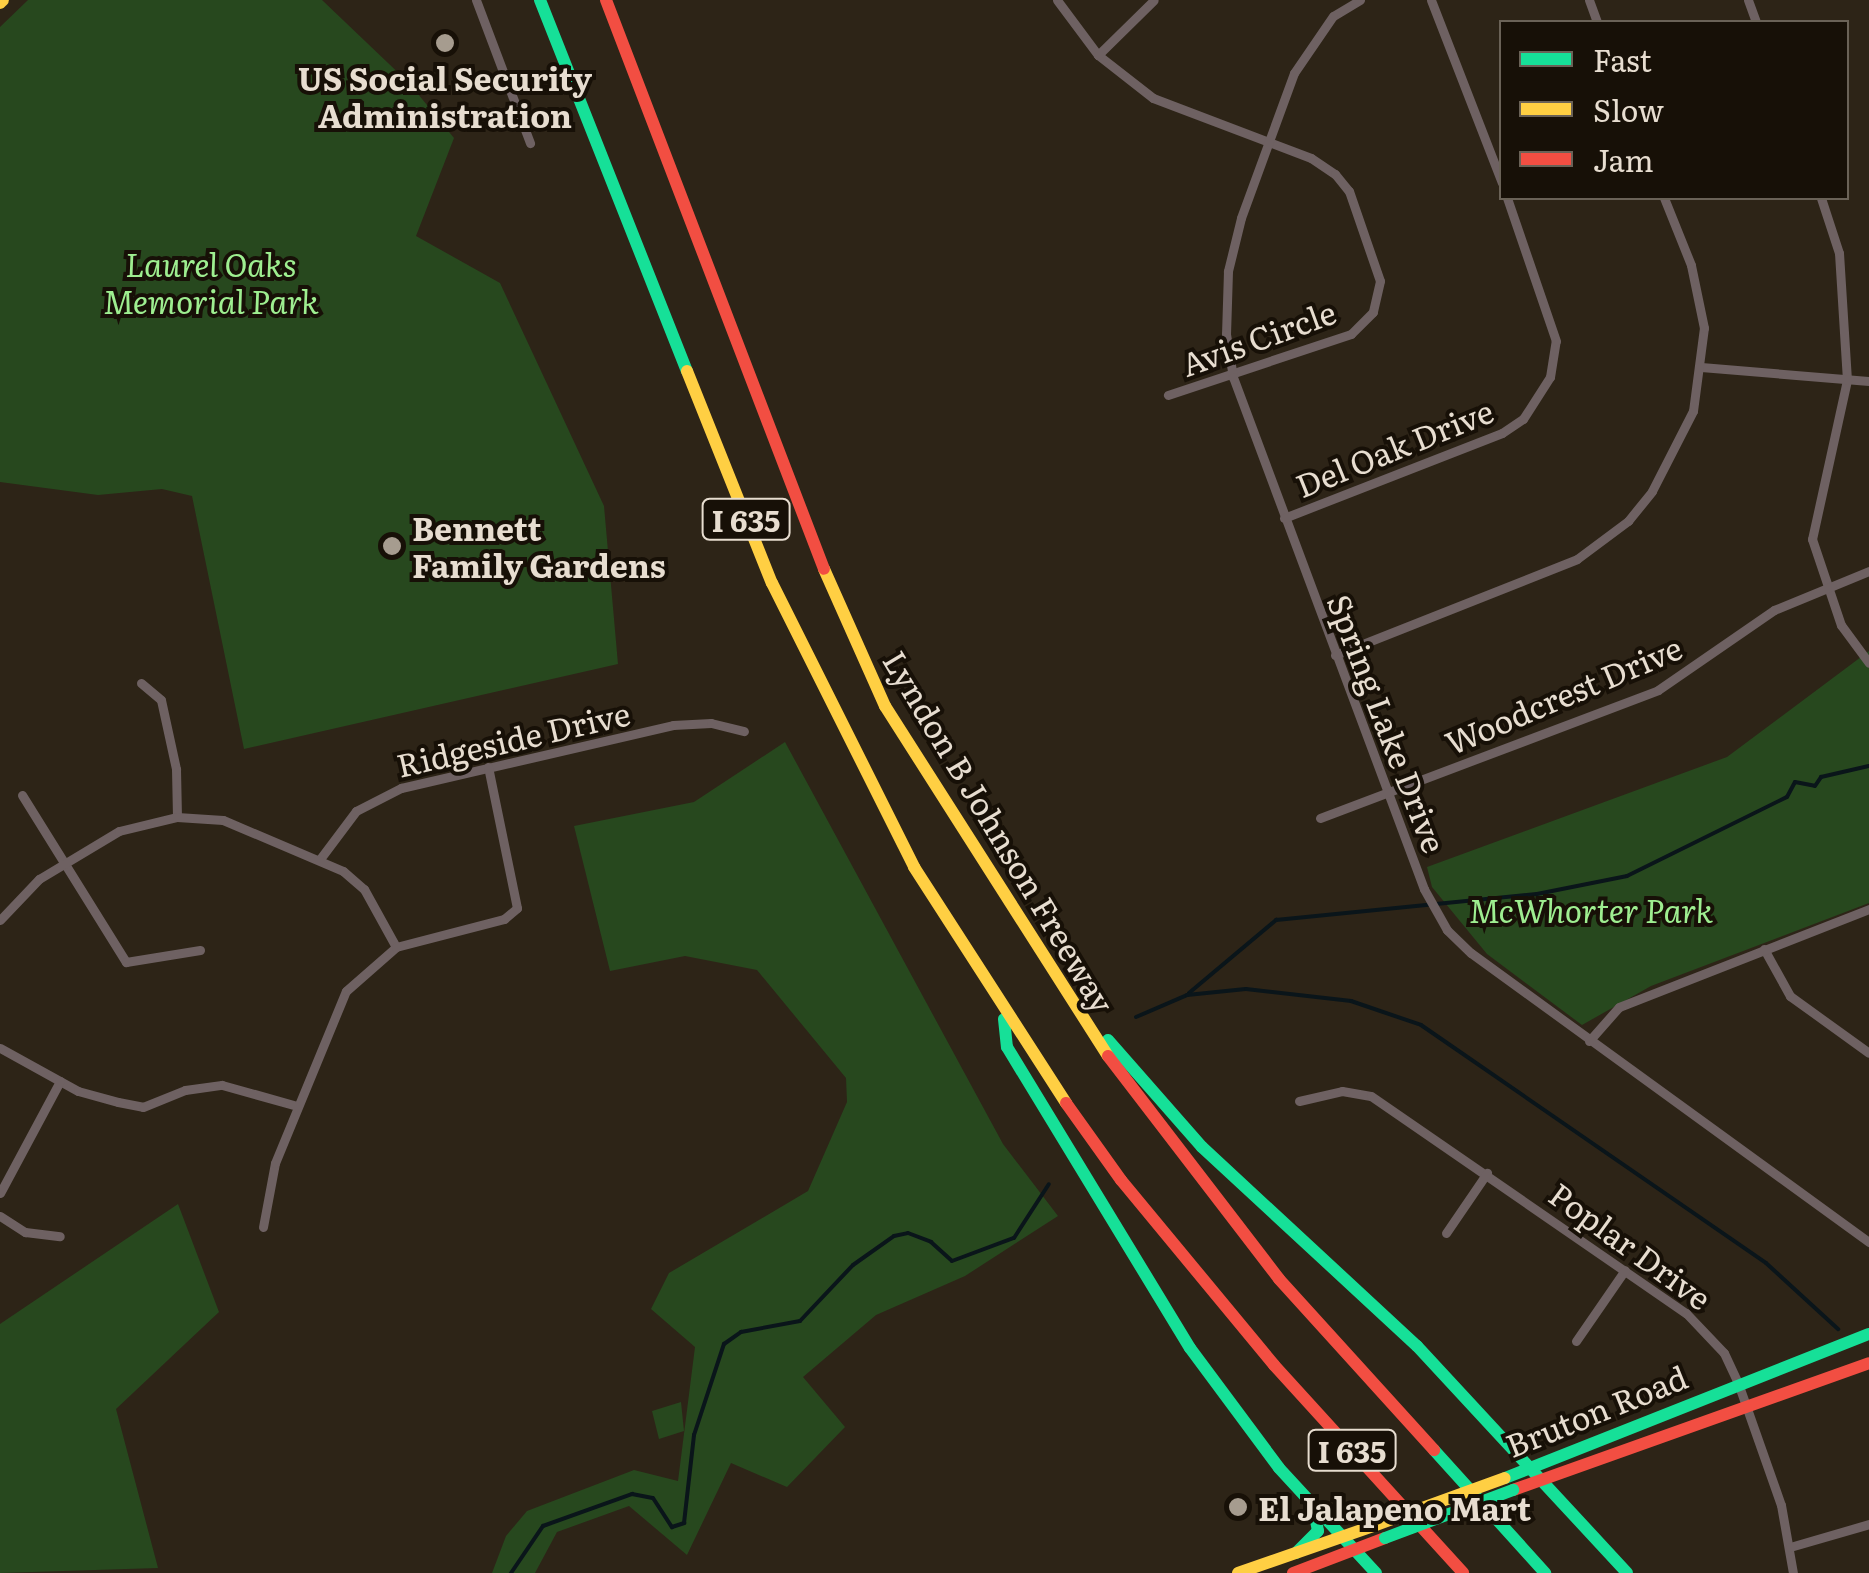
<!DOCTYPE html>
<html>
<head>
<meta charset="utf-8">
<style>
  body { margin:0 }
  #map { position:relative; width:1869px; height:1573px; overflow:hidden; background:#2d2417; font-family:Literata,serif }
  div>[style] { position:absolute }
  .green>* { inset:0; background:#27481e }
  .stream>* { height:4px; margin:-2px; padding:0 2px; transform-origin:2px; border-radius:2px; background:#0a151a }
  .street>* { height:9px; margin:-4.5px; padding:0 4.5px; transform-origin:4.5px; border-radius:4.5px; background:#6e6162 }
  .fast>* { height:12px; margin:-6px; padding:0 6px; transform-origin:6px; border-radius:6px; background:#16e098 }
  .slow>* { height:12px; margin:-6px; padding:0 6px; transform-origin:6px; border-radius:6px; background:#ffcf43 }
  .jam>* { height:12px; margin:-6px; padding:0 6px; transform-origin:6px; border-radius:6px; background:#f24e42 }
  .fast-bridge>* { height:12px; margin:-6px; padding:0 6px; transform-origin:6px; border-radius:6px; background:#16e098 }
  .slow-bridge>* { height:12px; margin:-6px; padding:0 6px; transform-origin:6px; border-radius:6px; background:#ffcf43 }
  .dots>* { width:28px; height:28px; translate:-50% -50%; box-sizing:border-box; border:5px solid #171007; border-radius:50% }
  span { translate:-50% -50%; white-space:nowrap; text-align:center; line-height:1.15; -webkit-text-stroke:8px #171007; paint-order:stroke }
  .shield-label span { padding:2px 8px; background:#171007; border:2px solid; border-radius:8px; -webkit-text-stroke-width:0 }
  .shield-label { font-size:30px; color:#e7ddd0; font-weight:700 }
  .poi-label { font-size:32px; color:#e7ddd0; font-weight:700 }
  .left { translate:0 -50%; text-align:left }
  .park-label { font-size:32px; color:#9eee90; font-style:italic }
  .street-label { font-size:32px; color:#e7ddd0 }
  .legend { position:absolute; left:1499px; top:20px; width:350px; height:180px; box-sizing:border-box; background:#171007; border:2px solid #6a6257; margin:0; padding:12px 18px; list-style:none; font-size:30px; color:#e7ddd0 }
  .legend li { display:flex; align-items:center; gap:20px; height:50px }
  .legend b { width:50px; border:2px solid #6a6257 }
</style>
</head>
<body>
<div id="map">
  <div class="green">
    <i style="clip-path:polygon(28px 0,322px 0,409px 83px,454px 138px,416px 236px,500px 283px,604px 506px,618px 664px,244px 749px,192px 496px,162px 489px,98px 495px,0 482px,0 27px)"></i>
    <i style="clip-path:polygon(1869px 651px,1869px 903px,1651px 986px,1582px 1025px,1487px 954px,1432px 887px,1427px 867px,1727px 757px)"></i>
    <i style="clip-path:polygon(785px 742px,1003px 1144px,1058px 1216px,965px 1276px,876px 1315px,803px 1377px,845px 1427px,787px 1487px,731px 1463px,687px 1555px,629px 1506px,557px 1532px,535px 1573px,492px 1573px,506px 1536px,527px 1511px,634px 1470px,678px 1481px,695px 1347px,651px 1309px,669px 1273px,808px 1191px,847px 1102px,846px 1078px,757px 970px,685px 956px,610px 971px,574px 826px,694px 802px)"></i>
    <i style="clip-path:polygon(178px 1204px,219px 1312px,116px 1409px,158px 1568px,0 1573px,0 1324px)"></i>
    <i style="clip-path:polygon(681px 1402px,684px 1431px,659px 1439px,652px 1411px)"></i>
  </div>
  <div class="stream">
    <i style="left:1189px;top:993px;width:114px;rotate:-40deg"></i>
    <i style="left:1276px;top:920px;width:262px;rotate:-5.7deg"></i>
    <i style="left:1537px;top:894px;width:92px;rotate:-11.3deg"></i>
    <i style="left:1627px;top:876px;width:178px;rotate:-26.3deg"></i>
    <i style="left:1787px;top:797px;width:17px;rotate:-62deg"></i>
    <i style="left:1795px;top:782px;width:20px;rotate:11deg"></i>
    <i style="left:1815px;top:786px;width:11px;rotate:-56deg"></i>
    <i style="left:1821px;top:777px;width:49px;rotate:-12.9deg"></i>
    <i style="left:1136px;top:1017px;width:56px;rotate:-23.3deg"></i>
    <i style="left:1187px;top:995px;width:59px;rotate:-5.8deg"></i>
    <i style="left:1246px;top:989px;width:106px;rotate:6.5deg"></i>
    <i style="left:1351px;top:1001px;width:74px;rotate:18.9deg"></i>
    <i style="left:1421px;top:1025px;width:419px;rotate:34.6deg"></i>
    <i style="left:1766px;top:1263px;width:98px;rotate:42.5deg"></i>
    <i style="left:511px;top:1573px;width:57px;rotate:-55.8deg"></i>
    <i style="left:543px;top:1526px;width:95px;rotate:-19.8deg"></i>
    <i style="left:632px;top:1494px;width:21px;rotate:11deg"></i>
    <i style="left:653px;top:1498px;width:35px;rotate:57deg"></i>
    <i style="left:672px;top:1527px;width:13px;rotate:-18deg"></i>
    <i style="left:684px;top:1523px;width:89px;rotate:-83.5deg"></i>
    <i style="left:694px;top:1435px;width:96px;rotate:-71.8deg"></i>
    <i style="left:724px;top:1344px;width:21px;rotate:-35deg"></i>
    <i style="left:741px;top:1332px;width:60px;rotate:-10.6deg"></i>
    <i style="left:800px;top:1321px;width:77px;rotate:-46.6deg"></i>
    <i style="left:853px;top:1265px;width:50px;rotate:-35.3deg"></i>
    <i style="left:894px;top:1236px;width:14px;rotate:-12deg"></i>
    <i style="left:908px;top:1233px;width:25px;rotate:21deg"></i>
    <i style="left:931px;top:1242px;width:28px;rotate:42deg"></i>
    <i style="left:952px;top:1261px;width:66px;rotate:-20.4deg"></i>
    <i style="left:1014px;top:1238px;width:64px;rotate:-57.1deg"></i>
  </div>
  <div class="street">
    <i style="left:476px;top:0;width:153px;rotate:69.3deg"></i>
    <i style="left:1057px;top:0;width:69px;rotate:53.3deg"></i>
    <i style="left:1098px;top:55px;width:70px;rotate:38deg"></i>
    <i style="left:1153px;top:98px;width:169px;rotate:20.8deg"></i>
    <i style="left:1311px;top:158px;width:29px;rotate:34deg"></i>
    <i style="left:1335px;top:174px;width:22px;rotate:51deg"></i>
    <i style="left:1349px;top:191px;width:95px;rotate:71deg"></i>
    <i style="left:1380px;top:281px;width:32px;rotate:103deg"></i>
    <i style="left:1373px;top:312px;width:31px;rotate:135deg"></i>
    <i style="left:1351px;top:334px;width:193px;rotate:161.6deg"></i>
    <i style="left:1360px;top:0;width:31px;rotate:149deg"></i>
    <i style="left:1333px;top:16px;width:69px;rotate:124.4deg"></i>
    <i style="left:1294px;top:73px;width:154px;rotate:110.1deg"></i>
    <i style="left:1241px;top:218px;width:55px;rotate:103.8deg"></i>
    <i style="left:1228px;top:271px;width:63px;rotate:91.8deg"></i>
    <i style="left:1226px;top:334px;width:44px;rotate:80.8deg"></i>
    <i style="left:1233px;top:377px;width:546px;rotate:69.54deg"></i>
    <i style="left:1424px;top:889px;width:47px;rotate:60.7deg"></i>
    <i style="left:1447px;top:930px;width:33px;rotate:44deg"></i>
    <i style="left:1471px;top:953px;width:492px;rotate:36deg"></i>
    <i style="left:1431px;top:0;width:196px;rotate:68.8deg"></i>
    <i style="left:1589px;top:0;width:23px;rotate:70deg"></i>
    <i style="left:1748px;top:0;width:23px;rotate:70deg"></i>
    <i style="left:1098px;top:55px;width:78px;rotate:-44.5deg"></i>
    <i style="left:1821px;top:198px;width:58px;rotate:71.9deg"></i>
    <i style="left:1839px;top:253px;width:127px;rotate:86.4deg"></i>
    <i style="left:1847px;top:380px;width:163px;rotate:102.4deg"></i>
    <i style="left:1812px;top:539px;width:91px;rotate:71.4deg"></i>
    <i style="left:1841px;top:625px;width:47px;rotate:53.6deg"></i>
    <i style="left:1701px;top:367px;width:169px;rotate:4.8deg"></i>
    <i style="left:1284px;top:518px;width:234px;rotate:-21.3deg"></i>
    <i style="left:1502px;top:433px;width:25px;rotate:-34deg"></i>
    <i style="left:1523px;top:419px;width:50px;rotate:-57.3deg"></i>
    <i style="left:1550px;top:377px;width:36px;rotate:-81deg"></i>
    <i style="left:1556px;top:341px;width:151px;rotate:-108.9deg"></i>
    <i style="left:1335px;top:655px;width:260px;rotate:-21.6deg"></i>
    <i style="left:1577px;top:559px;width:64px;rotate:-36.7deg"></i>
    <i style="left:1628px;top:521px;width:38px;rotate:-51deg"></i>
    <i style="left:1652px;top:491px;width:90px;rotate:-62.9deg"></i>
    <i style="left:1693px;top:411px;width:84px;rotate:-82.5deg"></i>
    <i style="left:1704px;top:328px;width:64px;rotate:-101.7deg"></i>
    <i style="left:1691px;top:265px;width:72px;rotate:-111.9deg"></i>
    <i style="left:141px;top:683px;width:26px;rotate:40deg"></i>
    <i style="left:161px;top:700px;width:71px;rotate:77.7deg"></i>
    <i style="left:176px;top:769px;width:48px;rotate:88.8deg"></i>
    <i style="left:22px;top:795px;width:197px;rotate:58.1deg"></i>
    <i style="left:126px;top:962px;width:75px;rotate:-9.2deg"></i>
    <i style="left:1320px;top:818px;width:361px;rotate:-20.7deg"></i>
    <i style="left:1658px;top:690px;width:141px;rotate:-34.6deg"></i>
    <i style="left:1774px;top:610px;width:103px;rotate:-22.3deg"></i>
    <i style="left:320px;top:859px;width:60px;rotate:-53.1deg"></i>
    <i style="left:356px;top:811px;width:51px;rotate:-27.1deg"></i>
    <i style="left:401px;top:788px;width:279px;rotate:-13deg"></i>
    <i style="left:673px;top:725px;width:38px;rotate:-3deg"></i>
    <i style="left:711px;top:723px;width:34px;rotate:14deg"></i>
    <i style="left:0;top:920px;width:57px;rotate:-46.4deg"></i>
    <i style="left:39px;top:879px;width:93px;rotate:-31deg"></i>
    <i style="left:119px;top:831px;width:60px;rotate:-13.6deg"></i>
    <i style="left:177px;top:817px;width:46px;rotate:3.7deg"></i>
    <i style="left:223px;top:820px;width:130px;rotate:23deg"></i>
    <i style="left:343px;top:871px;width:28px;rotate:41deg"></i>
    <i style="left:364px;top:889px;width:66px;rotate:61.1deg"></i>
    <i style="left:1764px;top:949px;width:54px;rotate:61deg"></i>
    <i style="left:1790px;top:996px;width:97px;rotate:35.8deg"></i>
    <i style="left:1589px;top:1041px;width:45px;rotate:-48.6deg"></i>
    <i style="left:1619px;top:1007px;width:269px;rotate:-21.4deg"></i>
    <i style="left:0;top:1048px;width:89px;rotate:28.9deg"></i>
    <i style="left:78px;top:1091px;width:41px;rotate:15.4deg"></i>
    <i style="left:118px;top:1102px;width:25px;rotate:11deg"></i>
    <i style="left:143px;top:1107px;width:45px;rotate:-22deg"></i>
    <i style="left:185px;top:1090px;width:37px;rotate:-8deg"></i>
    <i style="left:222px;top:1085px;width:78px;rotate:15.6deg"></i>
    <i style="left:1299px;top:1101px;width:44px;rotate:-13.1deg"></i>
    <i style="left:1342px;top:1091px;width:29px;rotate:10deg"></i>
    <i style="left:1371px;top:1096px;width:383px;rotate:34.6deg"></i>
    <i style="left:1686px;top:1313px;width:55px;rotate:46.5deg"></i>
    <i style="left:1724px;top:1353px;width:33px;rotate:65deg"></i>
    <i style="left:1738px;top:1383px;width:129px;rotate:70.6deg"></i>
    <i style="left:1781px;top:1505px;width:69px;rotate:80deg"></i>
    <i style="left:0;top:1193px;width:127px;rotate:-61.8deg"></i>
    <i style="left:0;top:1216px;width:30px;rotate:33deg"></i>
    <i style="left:25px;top:1232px;width:35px;rotate:7deg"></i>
    <i style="left:263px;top:1227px;width:65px;rotate:-79.4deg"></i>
    <i style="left:275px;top:1163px;width:186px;rotate:-67.6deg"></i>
    <i style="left:346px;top:991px;width:67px;rotate:-41.3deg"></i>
    <i style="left:396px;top:947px;width:112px;rotate:-14.5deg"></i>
    <i style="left:504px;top:919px;width:17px;rotate:-40deg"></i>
    <i style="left:517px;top:908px;width:144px;rotate:-101.6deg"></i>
    <i style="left:1446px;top:1233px;width:73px;rotate:-55.7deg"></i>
    <i style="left:1576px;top:1341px;width:86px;rotate:-55.4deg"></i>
    <i style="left:1790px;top:1547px;width:82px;rotate:-16.2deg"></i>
  </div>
  <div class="fast">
    <i style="left:540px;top:0;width:399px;rotate:68.4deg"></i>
    <i style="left:1004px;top:1019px;width:28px;rotate:84deg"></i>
    <i style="left:1007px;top:1047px;width:352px;rotate:58.7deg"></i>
    <i style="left:1190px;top:1348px;width:149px;rotate:53.4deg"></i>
    <i style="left:1279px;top:1468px;width:143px;rotate:47.3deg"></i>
    <i style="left:1108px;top:1040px;width:142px;rotate:48.7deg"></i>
    <i style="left:1202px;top:1147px;width:293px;rotate:42.8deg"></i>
    <i style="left:1417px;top:1346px;width:309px;rotate:47.2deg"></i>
    <i style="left:1434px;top:1450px;width:166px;rotate:47.9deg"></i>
    <i style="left:1505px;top:1478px;width:391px;rotate:-21.6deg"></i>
    <i style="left:1296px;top:1553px;width:31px;rotate:-45deg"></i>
    <i style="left:1318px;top:1531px;width:26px;rotate:-101deg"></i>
  </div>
  <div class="slow">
    <i style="left:0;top:3px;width:4px;rotate:-45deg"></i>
    <i style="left:687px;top:371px;width:228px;rotate:68.2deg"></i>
    <i style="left:772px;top:583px;width:318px;rotate:63.4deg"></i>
    <i style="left:914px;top:867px;width:281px;rotate:57.2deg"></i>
    <i style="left:824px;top:569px;width:150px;rotate:66deg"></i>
    <i style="left:885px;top:706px;width:415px;rotate:57.5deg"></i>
    <i style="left:1238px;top:1573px;width:143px;rotate:-19.2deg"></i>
  </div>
  <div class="jam">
    <i style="left:606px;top:0;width:609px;rotate:69.04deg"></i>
    <i style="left:1108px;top:1056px;width:281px;rotate:52.5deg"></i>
    <i style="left:1279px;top:1279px;width:231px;rotate:47.8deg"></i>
    <i style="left:1066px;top:1103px;width:95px;rotate:54.5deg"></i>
    <i style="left:1121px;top:1180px;width:240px;rotate:50.4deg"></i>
    <i style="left:1274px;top:1365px;width:281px;rotate:47.7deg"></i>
    <i style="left:1513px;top:1490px;width:378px;rotate:-19.6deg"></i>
    <i style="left:1293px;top:1573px;width:98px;rotate:-20.8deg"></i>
  </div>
  <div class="fast-bridge">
    <i style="left:1385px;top:1538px;width:137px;rotate:-20.6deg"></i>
  </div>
  <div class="slow-bridge">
    <i style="left:1373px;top:1526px;width:140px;rotate:-20deg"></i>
  </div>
  <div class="dots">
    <i style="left:445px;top:43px;background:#a69c8f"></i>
    <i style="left:392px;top:546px;background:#a69c8f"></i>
    <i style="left:1238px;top:1507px;background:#a69c8f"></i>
  </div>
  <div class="shield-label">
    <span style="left:746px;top:519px">I 635</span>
    <span style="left:1352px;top:1450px">I 635</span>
  </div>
  <div class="poi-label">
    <span style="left:445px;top:96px">US Social Security<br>Administration</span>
    <span class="left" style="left:412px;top:546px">Bennett<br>Family Gardens</span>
    <span class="left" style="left:1258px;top:1507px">El Jalapeno Mart</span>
  </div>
  <div class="park-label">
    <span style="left:211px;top:282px">Laurel Oaks<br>Memorial Park</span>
    <span style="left:1591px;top:909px">McWhorter Park</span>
  </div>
  <div class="street-label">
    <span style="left:1258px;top:337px;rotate:-20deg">Avis Circle</span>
    <span style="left:1394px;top:447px;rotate:-22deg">Del Oak Drive</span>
    <span style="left:1563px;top:694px;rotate:-23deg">Woodcrest Drive</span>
    <span style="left:1388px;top:723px;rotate:69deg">Spring Lake Drive</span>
    <span style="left:513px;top:738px;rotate:-13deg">Ridgeside Drive</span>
    <span style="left:1000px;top:831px;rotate:59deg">Lyndon B Johnson Freeway</span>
    <span style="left:1631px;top:1245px;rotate:36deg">Poplar Drive</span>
    <span style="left:1596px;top:1410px;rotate:-22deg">Bruton Road</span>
  </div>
  <ul class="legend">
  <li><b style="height:12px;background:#16e098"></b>Fast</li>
  <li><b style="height:12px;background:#ffcf43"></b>Slow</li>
  <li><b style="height:12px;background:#f24e42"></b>Jam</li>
  </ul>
</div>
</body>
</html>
